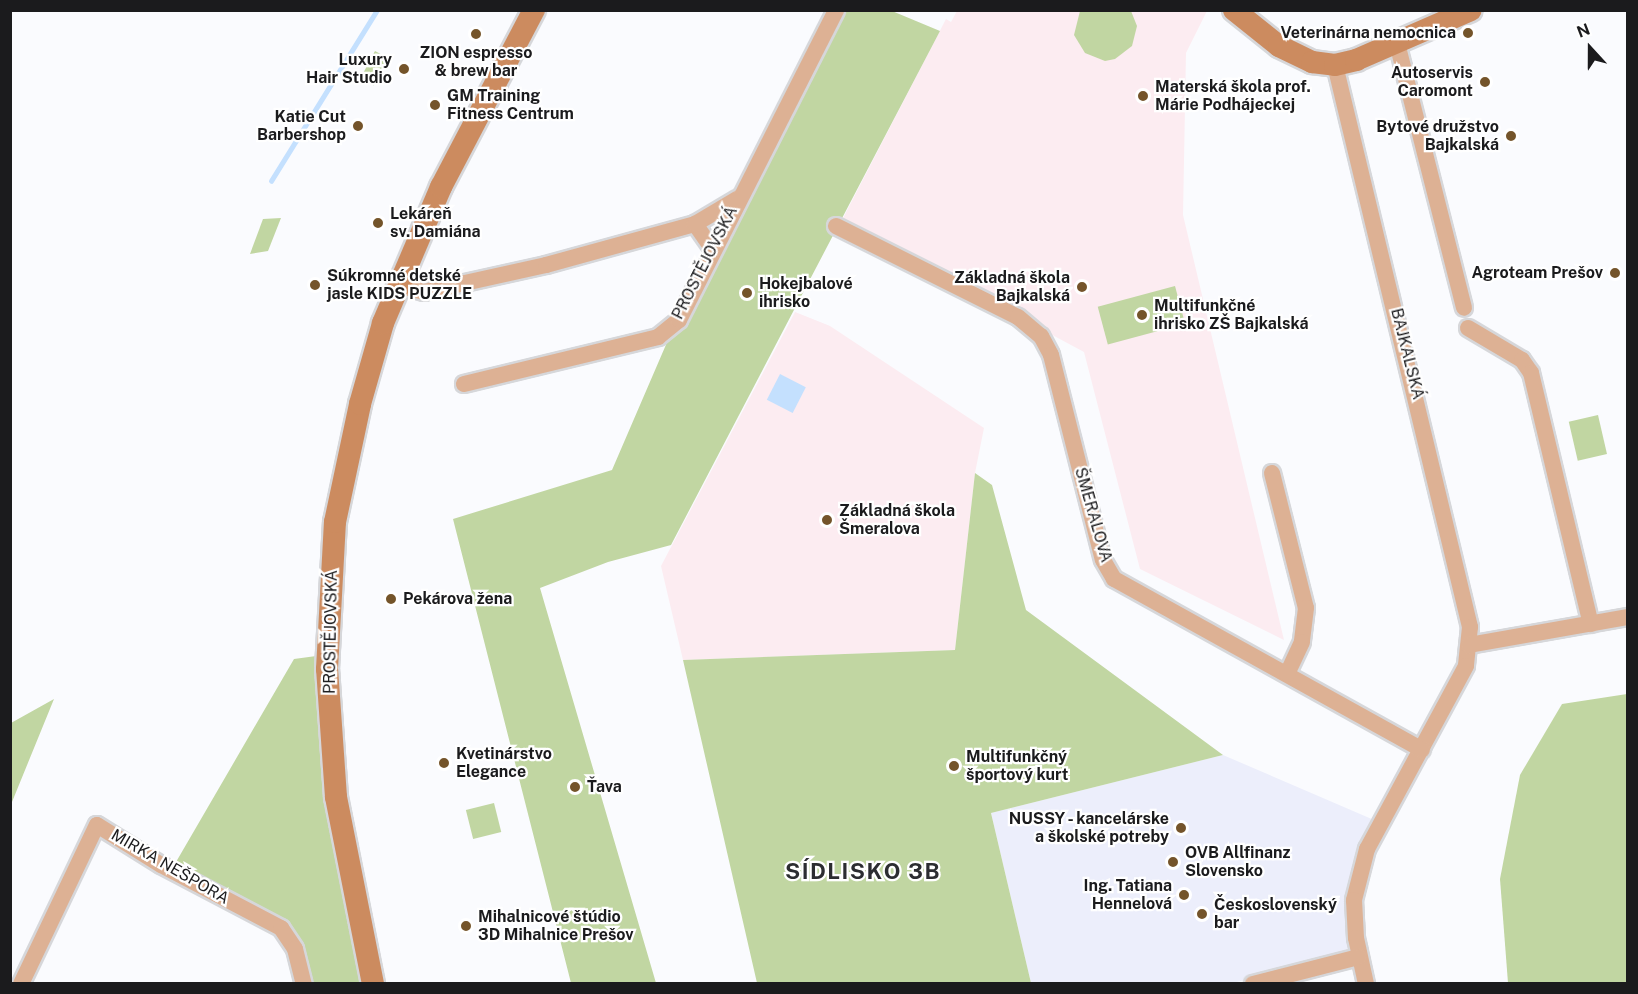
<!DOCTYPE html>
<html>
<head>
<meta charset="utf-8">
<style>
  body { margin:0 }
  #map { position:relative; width:1638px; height:994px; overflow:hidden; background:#fafbfe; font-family:"Public Sans",sans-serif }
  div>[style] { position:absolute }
  .built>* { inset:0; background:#eceefb }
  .education>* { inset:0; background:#fcecf1 }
  .green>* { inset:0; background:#c1d6a2; transform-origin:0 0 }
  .water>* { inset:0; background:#c4e0fe; transform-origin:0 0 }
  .stream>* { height:4.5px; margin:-2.25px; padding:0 2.25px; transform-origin:2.25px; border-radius:2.25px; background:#c4e0fe }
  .roads { filter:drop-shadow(2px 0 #d6d7da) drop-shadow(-2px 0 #d6d7da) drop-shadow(0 2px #d6d7da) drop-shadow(0 -2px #d6d7da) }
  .street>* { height:16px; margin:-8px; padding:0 8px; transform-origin:8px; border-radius:8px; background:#ddb194 }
  .secondary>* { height:22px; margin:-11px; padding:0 11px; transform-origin:11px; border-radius:11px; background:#cc8b5f }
  .dots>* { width:16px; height:16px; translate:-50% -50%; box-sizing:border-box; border:3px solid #fff; border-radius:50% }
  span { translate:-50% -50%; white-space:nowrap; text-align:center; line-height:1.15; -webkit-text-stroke:4.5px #fff; paint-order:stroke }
  .poi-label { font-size:16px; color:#1b1b1d; font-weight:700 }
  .right { translate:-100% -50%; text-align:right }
  .left { translate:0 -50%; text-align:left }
  .street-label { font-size:16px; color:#1b1b1d }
  .district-label { font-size:22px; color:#2c2d31; font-weight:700; letter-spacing:1.5px }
  .frame { position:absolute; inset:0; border:12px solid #1b1b1d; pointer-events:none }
  .north { position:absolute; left:1560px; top:18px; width:60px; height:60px; -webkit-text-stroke:4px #fff; paint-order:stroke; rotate:339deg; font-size:16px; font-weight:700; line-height:24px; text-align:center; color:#1b1b1d }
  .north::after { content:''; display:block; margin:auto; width:21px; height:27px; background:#1b1b1d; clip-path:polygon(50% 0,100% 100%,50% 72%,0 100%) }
</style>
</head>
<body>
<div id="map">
  <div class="built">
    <i style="clip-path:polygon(1223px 755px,1388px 826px,1368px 866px,1357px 910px,1369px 948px,1233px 983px,1031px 983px,991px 813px)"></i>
  </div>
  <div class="education">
    <i style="clip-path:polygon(957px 11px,1207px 11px,1186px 53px,1183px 215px,1284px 640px,1140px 569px,1084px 352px,841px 222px,946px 19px,951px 22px)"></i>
    <i style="clip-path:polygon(795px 312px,830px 326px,984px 428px,975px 473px,955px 650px,683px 660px,661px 566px)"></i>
  </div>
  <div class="green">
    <i style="clip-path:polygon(832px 11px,892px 11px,940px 31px,671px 545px,608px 562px,540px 588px,656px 983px,571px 983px,453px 519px,612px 470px,668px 340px)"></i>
    <i style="clip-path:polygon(1080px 11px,1131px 11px,1137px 26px,1132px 46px,1115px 59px,1105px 61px,1085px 53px,1074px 35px)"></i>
    <i style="left:375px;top:51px;width:15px;height:31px;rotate:28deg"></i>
    <i style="clip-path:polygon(281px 218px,268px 251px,250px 254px,263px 219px)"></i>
    <i style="left:1175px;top:286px;width:39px;height:80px;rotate:75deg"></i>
    <i style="left:1598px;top:415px;width:40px;height:30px;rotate:77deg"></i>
    <i style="clip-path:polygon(975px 473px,992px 485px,1026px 610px,1223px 755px,991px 813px,1031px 983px,757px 983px,683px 660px,955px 650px)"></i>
    <i style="clip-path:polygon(331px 654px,334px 707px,372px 983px,312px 983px,303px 945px,176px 862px,294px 659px)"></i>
    <i style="clip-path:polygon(1627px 694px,1627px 983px,1508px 983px,1500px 879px,1520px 775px,1562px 704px)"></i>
    <i style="clip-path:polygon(54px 699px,12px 802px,11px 806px,11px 723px)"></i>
    <i style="left:494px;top:803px;width:30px;height:29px;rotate:76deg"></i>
  </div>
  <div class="water">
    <i style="left:780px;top:374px;width:29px;height:29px;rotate:27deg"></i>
  </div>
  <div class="stream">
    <i style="left:271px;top:181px;width:201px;rotate:-58.2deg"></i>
  </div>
  <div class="roads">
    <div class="street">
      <i style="left:1397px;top:43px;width:273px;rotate:75.8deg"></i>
      <i style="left:1335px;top:65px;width:578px;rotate:76.49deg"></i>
      <i style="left:1470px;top:627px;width:39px;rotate:96deg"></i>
      <i style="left:1466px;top:666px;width:208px;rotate:118.4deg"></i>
      <i style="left:1367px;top:849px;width:53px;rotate:104.3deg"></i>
      <i style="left:1354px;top:900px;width:38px;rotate:87deg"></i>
      <i style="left:1356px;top:938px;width:47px;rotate:77.7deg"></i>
      <i style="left:695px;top:224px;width:32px;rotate:55deg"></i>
      <i style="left:836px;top:226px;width:203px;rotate:26.6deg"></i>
      <i style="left:1018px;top:317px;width:30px;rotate:40deg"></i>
      <i style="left:1041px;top:336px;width:21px;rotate:62deg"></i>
      <i style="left:1051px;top:355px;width:211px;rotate:75.8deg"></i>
      <i style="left:1103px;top:560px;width:22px;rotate:60deg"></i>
      <i style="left:1114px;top:579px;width:352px;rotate:29deg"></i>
      <i style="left:398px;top:285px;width:27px;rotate:15deg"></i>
      <i style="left:424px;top:292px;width:125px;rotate:-12.5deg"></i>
      <i style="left:546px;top:265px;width:155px;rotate:-15.4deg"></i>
      <i style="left:695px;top:224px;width:49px;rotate:-30.8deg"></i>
      <i style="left:1468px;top:328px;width:63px;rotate:30.7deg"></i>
      <i style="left:1522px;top:360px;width:16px;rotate:55deg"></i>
      <i style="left:1531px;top:373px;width:258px;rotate:76.6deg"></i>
      <i style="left:464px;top:384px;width:200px;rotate:-13.6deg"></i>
      <i style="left:658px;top:337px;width:27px;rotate:-39deg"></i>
      <i style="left:679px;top:320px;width:347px;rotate:-63.1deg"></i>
      <i style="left:1272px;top:473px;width:139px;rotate:75.9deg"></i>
      <i style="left:1306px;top:608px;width:34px;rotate:97deg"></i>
      <i style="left:1302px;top:642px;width:35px;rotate:115deg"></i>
      <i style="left:1469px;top:645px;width:161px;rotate:-10deg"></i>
      <i style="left:21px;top:984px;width:176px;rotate:-64.5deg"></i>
      <i style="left:97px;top:825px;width:75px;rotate:32deg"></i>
      <i style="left:161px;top:865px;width:136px;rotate:27.7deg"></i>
      <i style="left:281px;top:928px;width:25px;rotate:56deg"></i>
      <i style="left:295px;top:949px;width:36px;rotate:76deg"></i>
      <i style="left:1253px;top:984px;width:109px;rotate:-14.3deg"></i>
    </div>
    <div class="secondary">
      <i style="left:1234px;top:10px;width:58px;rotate:38.7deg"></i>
      <i style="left:1279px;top:46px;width:37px;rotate:26deg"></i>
      <i style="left:1312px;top:62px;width:23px;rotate:7deg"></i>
      <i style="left:1335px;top:65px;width:22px;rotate:-13deg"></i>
      <i style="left:1356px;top:60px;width:125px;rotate:-23.5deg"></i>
      <i style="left:373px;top:984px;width:191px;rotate:-101.2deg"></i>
      <i style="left:336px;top:797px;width:128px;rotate:-94deg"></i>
      <i style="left:327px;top:669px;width:147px;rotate:-86.9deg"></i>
      <i style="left:335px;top:522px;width:121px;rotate:-78deg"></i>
      <i style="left:360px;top:404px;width:84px;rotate:-74.1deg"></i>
      <i style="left:383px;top:323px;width:148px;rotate:-66.9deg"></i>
      <i style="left:441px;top:187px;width:200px;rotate:-62.3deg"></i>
    </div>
  </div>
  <div class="dots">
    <i style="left:1468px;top:33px;background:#74542a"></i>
    <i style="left:476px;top:34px;background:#74542a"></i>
    <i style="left:404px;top:69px;background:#74542a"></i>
    <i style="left:1485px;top:82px;background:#74542a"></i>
    <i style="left:1143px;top:96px;background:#74542a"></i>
    <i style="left:435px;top:105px;background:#74542a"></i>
    <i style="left:358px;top:126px;background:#74542a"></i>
    <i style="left:1511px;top:136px;background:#74542a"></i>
    <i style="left:378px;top:223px;background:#74542a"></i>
    <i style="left:1615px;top:273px;background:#74542a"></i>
    <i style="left:315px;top:285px;background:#74542a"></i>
    <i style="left:1082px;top:287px;background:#74542a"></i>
    <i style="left:747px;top:293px;background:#74542a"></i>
    <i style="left:1142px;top:315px;background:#74542a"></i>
    <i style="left:827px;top:520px;background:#74542a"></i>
    <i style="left:391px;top:599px;background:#74542a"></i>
    <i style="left:444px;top:763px;background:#74542a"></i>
    <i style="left:954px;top:766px;background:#74542a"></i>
    <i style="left:575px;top:787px;background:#74542a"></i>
    <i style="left:1181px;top:828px;background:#74542a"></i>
    <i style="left:1173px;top:862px;background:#74542a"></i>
    <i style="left:1184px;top:895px;background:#74542a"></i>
    <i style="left:1202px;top:914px;background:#74542a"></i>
    <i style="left:466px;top:926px;background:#74542a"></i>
  </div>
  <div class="poi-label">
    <span class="right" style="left:1456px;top:33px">Veterinárna nemocnica</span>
    <span style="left:476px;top:62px">ZION espresso<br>&amp; brew bar</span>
    <span class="right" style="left:392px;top:69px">Luxury<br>Hair Studio</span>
    <span class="right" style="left:1473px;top:82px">Autoservis<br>Caromont</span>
    <span class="left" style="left:1155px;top:96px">Materská škola prof.<br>Márie Podhájeckej</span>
    <span class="left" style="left:447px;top:105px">GM Training<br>Fitness Centrum</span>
    <span class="right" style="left:346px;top:126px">Katie Cut<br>Barbershop</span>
    <span class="right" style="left:1499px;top:136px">Bytové družstvo<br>Bajkalská</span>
    <span class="left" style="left:390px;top:223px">Lekáreň<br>sv. Damiána</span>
    <span class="right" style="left:1603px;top:273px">Agroteam Prešov</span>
    <span class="left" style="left:327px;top:285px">Súkromné detské<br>jasle KIDS PUZZLE</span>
    <span class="right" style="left:1070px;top:287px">Základná škola<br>Bajkalská</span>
    <span class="left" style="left:759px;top:293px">Hokejbalové<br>ihrisko</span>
    <span class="left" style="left:1154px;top:315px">Multifunkčné<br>ihrisko ZŠ Bajkalská</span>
    <span class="left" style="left:839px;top:520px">Základná škola<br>Šmeralova</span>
    <span class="left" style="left:403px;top:599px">Pekárova žena</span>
    <span class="left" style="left:456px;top:763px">Kvetinárstvo<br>Elegance</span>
    <span class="left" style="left:966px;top:766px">Multifunkčný<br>športový kurt</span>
    <span class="left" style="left:587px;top:787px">Ťava</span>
    <span class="right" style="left:1169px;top:828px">NUSSY - kancelárske<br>a školské potreby</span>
    <span class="left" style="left:1185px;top:862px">OVB Allfinanz<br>Slovensko</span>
    <span class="right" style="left:1172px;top:895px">Ing. Tatiana<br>Hennelová</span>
    <span class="left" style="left:1214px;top:914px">Československý<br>bar</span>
    <span class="left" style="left:478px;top:926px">Mihalnicové štúdio<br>3D Mihalnice Prešov</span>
  </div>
  <div class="street-label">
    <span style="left:705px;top:263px;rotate:-63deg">PROSTĚJOVSKÁ</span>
    <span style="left:1407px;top:354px;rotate:76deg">BAJKALSKÁ</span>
    <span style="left:1093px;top:515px;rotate:74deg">ŠMERALOVA</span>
    <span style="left:331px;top:632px;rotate:-89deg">PROSTĚJOVSKÁ</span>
    <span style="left:170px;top:867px;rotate:30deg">MIRKA NEŠPORA</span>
  </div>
  <div class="district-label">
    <span style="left:863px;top:872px">SÍDLISKO 3B</span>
  </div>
  <div class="frame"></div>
  <div class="north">N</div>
</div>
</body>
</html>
